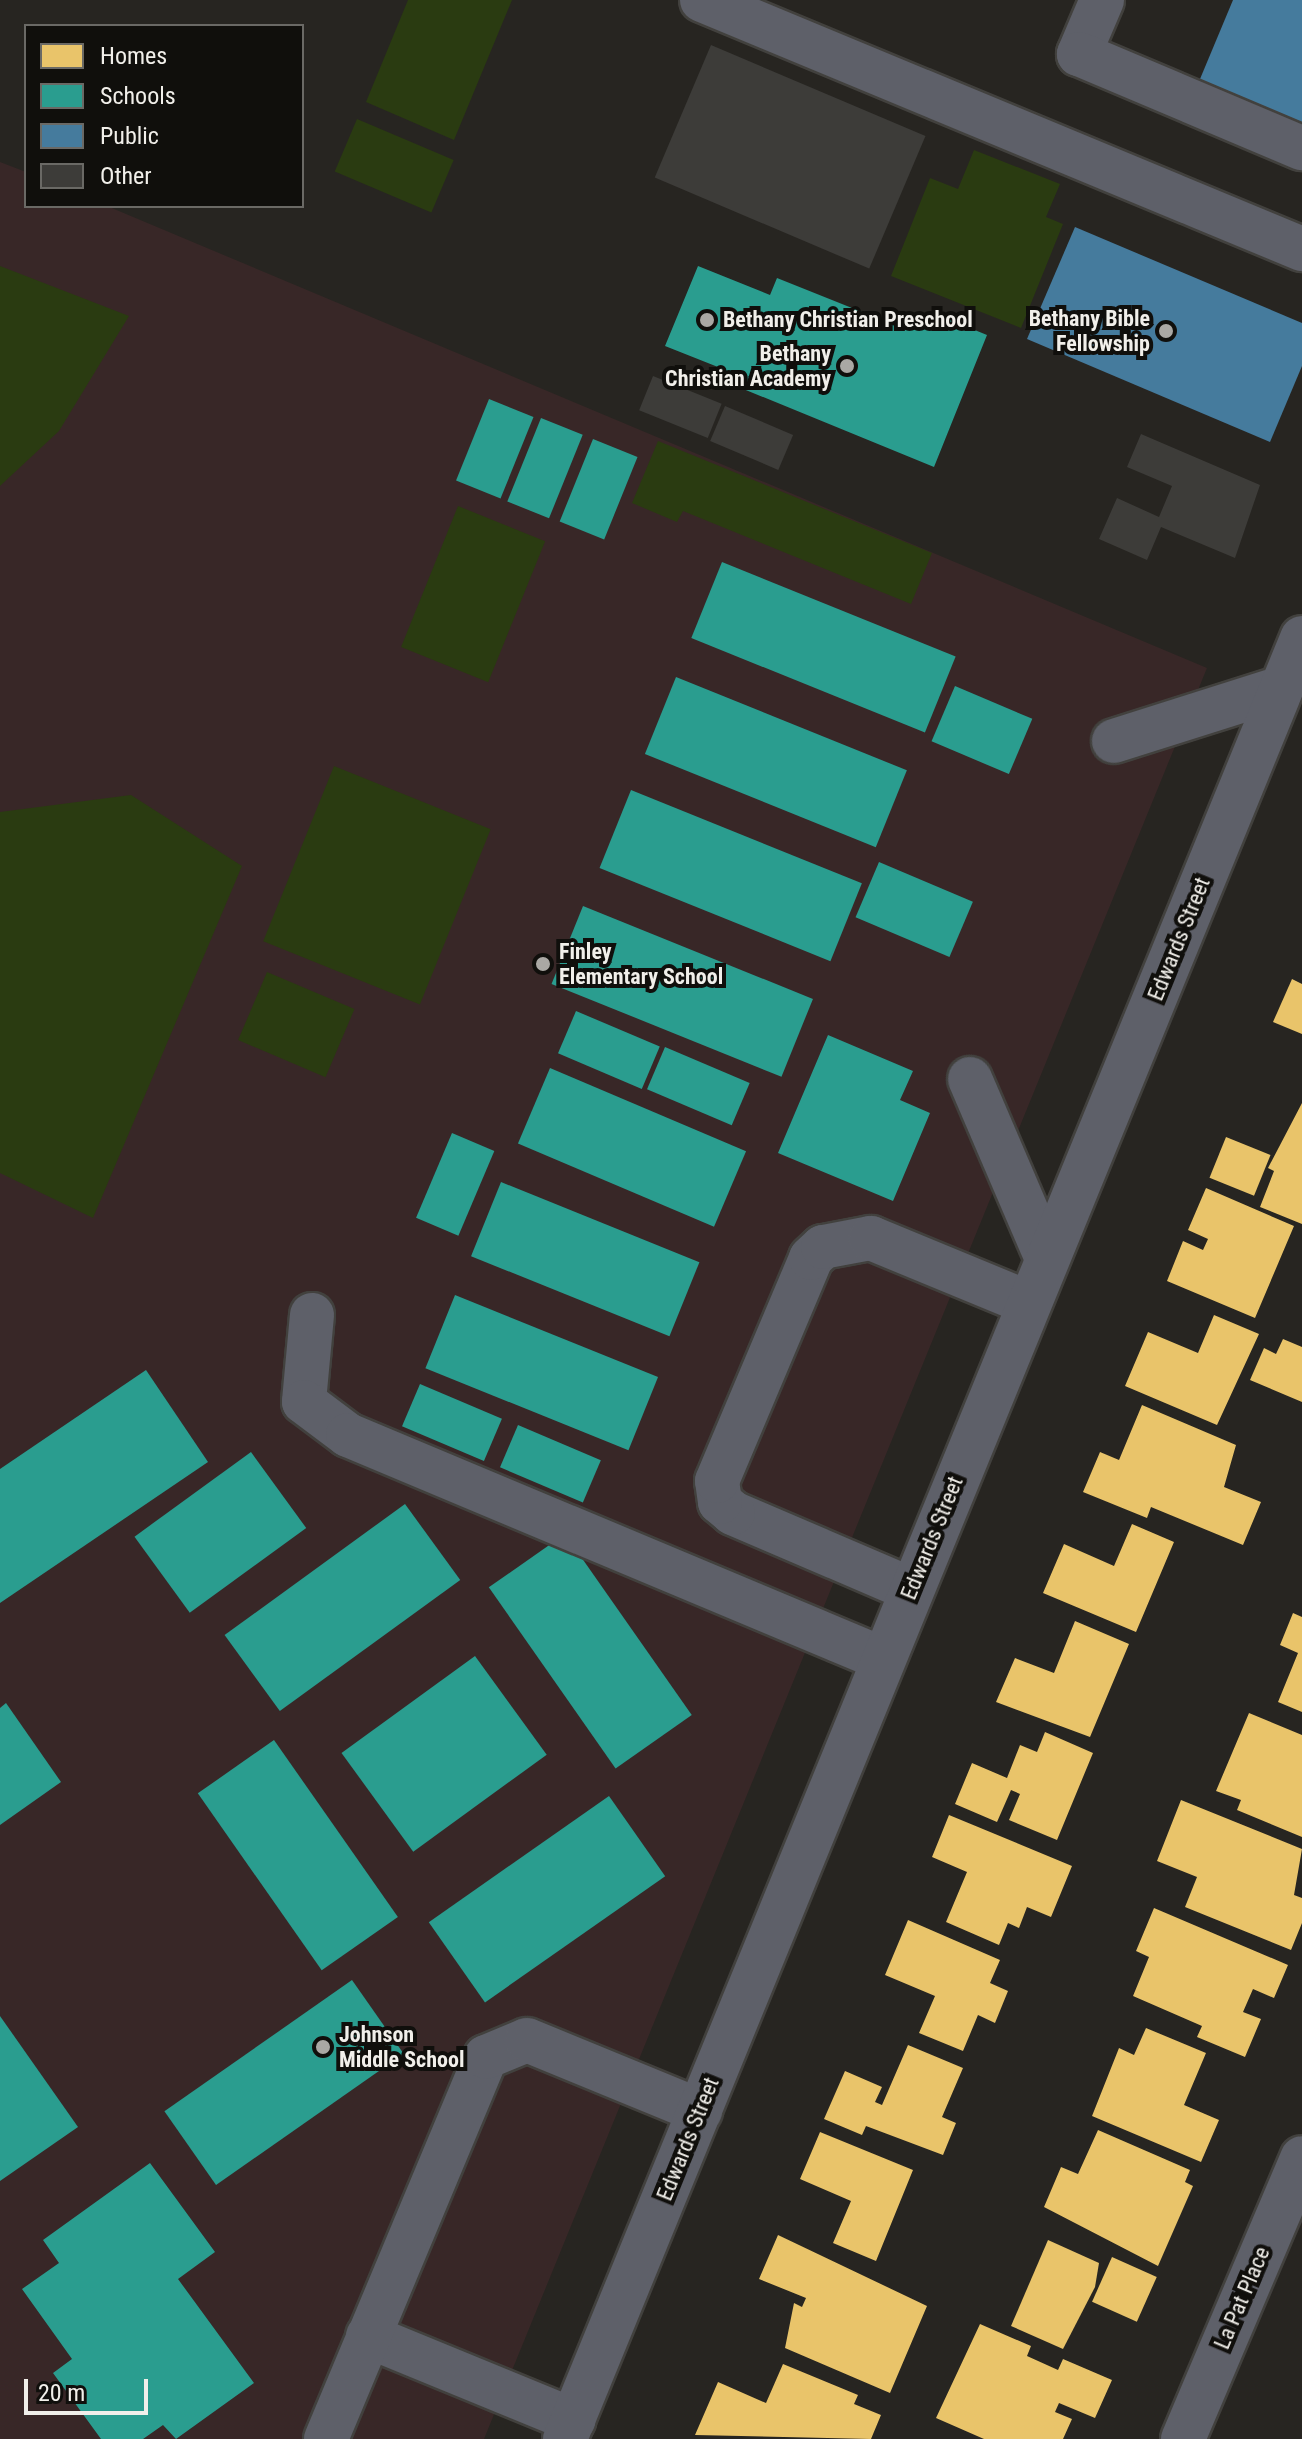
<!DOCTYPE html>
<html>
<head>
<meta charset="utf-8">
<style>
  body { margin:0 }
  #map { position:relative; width:1302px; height:2439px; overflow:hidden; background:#272521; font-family:"Roboto Condensed",sans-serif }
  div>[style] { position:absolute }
  .education>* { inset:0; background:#382727 }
  .green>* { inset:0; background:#2a3b11; transform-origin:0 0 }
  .homes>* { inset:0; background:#e9c46a; transform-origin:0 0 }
  .schools>* { inset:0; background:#2a9d8f; transform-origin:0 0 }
  .public>* { inset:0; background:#457b9d }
  .building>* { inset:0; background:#3d3c39; transform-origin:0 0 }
  .roads { filter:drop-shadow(2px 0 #42413e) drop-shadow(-2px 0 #42413e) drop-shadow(0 2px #42413e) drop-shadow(0 -2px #42413e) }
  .minor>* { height:44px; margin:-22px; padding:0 22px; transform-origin:22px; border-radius:22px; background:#5e6069 }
  .dots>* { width:22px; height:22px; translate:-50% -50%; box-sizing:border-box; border:4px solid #100f0c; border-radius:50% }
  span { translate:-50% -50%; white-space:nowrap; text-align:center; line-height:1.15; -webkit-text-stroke:8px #100f0c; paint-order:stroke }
  .poi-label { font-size:22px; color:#f1efea; font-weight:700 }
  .right { translate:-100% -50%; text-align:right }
  .left { translate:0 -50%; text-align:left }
  .street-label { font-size:22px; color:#f1efea }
  .legend { position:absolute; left:24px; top:24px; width:280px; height:184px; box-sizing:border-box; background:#100f0c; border:2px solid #6a6965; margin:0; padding:10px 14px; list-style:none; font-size:24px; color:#f1efea }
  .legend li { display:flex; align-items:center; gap:16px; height:40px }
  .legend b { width:40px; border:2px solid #6a6965 }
  .scale { position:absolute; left:24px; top:2379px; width:124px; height:36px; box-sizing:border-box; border:4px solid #f1efea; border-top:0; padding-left:10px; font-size:24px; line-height:28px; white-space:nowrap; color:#f1efea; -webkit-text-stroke:6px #100f0c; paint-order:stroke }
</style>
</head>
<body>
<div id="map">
  <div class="education">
    <i style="clip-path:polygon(0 162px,26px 172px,26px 206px,107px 206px,1207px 668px,484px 2439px,0 2439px)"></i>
  </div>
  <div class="green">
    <i style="clip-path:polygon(408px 0,512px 0,454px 140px,366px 102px)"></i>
    <i style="left:357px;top:119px;width:105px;height:57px;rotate:23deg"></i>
    <i style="clip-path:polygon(974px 150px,1060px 184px,1046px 217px,1063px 224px,1021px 328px,891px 276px,930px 178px,958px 189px)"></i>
    <i style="clip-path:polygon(0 266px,129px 316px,59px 431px,0 486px)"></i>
    <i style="clip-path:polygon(658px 441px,932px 553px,911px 604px,683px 511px,677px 522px,632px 503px)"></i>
    <i style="left:458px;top:506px;width:94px;height:152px;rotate:22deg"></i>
    <i style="left:334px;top:766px;width:169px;height:189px;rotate:22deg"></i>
    <i style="clip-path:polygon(131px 795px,242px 866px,93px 1218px,0 1173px,0 812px)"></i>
    <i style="left:267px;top:972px;width:95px;height:74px;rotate:23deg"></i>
  </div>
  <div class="homes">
    <i style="clip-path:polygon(1292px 979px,1302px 984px,1302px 1034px,1273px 1022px)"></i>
    <i style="clip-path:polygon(1302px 1103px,1302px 1224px,1260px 1207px,1274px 1171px,1268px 1168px)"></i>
    <i style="left:1226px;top:1137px;width:48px;height:44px;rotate:22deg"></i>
    <i style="clip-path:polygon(1206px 1188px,1294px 1226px,1255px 1318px,1167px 1281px,1183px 1241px,1203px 1250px,1208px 1239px,1188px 1230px)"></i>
    <i style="clip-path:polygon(1214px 1315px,1259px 1334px,1217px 1425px,1125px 1386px,1148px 1332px,1198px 1353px)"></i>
    <i style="clip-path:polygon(1283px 1339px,1302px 1347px,1302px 1402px,1250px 1380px,1264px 1348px,1276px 1354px)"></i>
    <i style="clip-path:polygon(1142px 1405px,1236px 1445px,1224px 1487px,1261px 1502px,1243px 1545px,1151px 1507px,1147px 1518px,1083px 1492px,1100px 1452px,1119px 1460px)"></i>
    <i style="clip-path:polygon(1132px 1524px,1174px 1542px,1136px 1632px,1043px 1593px,1064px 1544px,1114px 1566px)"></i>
    <i style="clip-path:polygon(1293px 1613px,1302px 1617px,1302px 1712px,1278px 1702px,1298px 1653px,1280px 1645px)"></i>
    <i style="clip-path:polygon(1075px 1621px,1129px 1644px,1090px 1737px,996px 1702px,1015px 1658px,1054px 1673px)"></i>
    <i style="clip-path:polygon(1249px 1713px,1302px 1735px,1302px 1837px,1237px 1810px,1241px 1800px,1216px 1791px)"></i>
    <i style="clip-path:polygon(1045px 1732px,1093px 1753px,1057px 1840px,1009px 1820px,1020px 1794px,1011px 1790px,997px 1822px,955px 1804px,972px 1763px,1007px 1778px,1020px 1745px,1037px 1752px)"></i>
    <i style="clip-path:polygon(1181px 1800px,1302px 1849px,1294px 1895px,1302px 1898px,1302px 1923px,1291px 1950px,1185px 1907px,1197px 1877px,1157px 1861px)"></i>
    <i style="clip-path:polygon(949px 1815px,1072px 1866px,1051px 1917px,1027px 1907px,1019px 1928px,1008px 1923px,999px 1945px,946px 1922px,967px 1872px,932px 1857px)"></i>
    <i style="clip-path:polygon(1154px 1908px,1288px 1965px,1274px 1998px,1253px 1989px,1243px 2012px,1261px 2019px,1245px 2057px,1197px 2037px,1202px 2026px,1133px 1996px,1149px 1957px,1136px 1951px)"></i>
    <i style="clip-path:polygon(908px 1920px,1000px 1960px,990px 1983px,1008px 1991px,995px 2023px,978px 2015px,963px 2051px,919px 2033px,935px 1996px,885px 1975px)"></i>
    <i style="clip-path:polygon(1146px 2028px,1206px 2053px,1184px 2105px,1219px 2120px,1201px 2162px,1092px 2116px,1119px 2048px,1134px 2055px)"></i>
    <i style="clip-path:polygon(908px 2045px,963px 2068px,942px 2117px,956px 2123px,943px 2155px,866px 2126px,862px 2135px,824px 2119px,845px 2071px,882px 2087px,875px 2102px,882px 2105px)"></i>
    <i style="clip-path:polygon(1098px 2130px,1190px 2170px,1185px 2182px,1193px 2186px,1158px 2266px,1044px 2207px,1061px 2167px,1078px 2174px)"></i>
    <i style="clip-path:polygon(820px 2132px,913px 2170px,876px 2261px,833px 2243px,851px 2201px,800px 2179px)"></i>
    <i style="clip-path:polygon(778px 2235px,927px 2306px,890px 2393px,785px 2348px,794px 2303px,802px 2307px,806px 2298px,759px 2279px)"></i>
    <i style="clip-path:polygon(1048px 2240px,1099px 2263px,1095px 2287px,1063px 2349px,1011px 2326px)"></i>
    <i style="left:1112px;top:2257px;width:49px;height:49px;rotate:24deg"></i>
    <i style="clip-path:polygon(980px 2324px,1031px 2346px,1027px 2356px,1058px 2370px,1063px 2359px,1112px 2380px,1095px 2418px,1059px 2403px,1055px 2412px,1072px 2419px,1063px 2439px,984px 2439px,936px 2418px)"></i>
    <i style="clip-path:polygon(783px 2364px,858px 2395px,854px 2404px,881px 2415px,871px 2439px,695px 2435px,718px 2382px,766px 2403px)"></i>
  </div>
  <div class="schools">
    <i style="clip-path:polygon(698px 266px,770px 295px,777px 278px,907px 330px,912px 318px,928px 325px,933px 313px,987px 335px,934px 467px,719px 379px,723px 369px,665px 346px)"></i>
    <i style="left:489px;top:399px;width:48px;height:88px;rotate:22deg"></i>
    <i style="left:541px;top:418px;width:45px;height:90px;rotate:22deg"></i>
    <i style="left:593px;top:439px;width:48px;height:89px;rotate:22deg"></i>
    <i style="left:722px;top:562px;width:252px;height:82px;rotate:22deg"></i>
    <i style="left:676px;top:677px;width:249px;height:83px;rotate:22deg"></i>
    <i style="left:955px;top:686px;width:84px;height:60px;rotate:23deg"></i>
    <i style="left:631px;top:790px;width:249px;height:84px;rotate:22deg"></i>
    <i style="left:879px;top:862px;width:102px;height:60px;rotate:23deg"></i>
    <i style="left:583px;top:906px;width:248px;height:84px;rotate:22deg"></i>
    <i style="left:576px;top:1011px;width:91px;height:46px;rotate:23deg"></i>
    <i style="clip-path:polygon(828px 1035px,913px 1071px,900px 1100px,930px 1113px,893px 1201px,778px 1153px)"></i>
    <i style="left:665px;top:1047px;width:92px;height:46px;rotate:23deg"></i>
    <i style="left:550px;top:1068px;width:213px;height:82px;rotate:23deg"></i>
    <i style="left:452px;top:1133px;width:46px;height:92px;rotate:23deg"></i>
    <i style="left:501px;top:1182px;width:214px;height:80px;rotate:22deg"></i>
    <i style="left:455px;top:1295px;width:219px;height:79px;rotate:22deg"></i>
    <i style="clip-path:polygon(146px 1370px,208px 1462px,0 1603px,0 1469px)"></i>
    <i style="left:420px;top:1384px;width:89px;height:46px;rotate:23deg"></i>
    <i style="left:518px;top:1425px;width:90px;height:46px;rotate:23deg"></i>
    <i style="left:251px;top:1452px;width:94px;height:144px;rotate:54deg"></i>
    <i style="left:405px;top:1504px;width:94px;height:223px;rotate:54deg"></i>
    <i style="left:565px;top:1534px;width:221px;height:93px;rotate:55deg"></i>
    <i style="left:475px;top:1656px;width:122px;height:165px;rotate:54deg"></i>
    <i style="clip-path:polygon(6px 1703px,61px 1782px,0 1825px,0 1708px)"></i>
    <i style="left:274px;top:1740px;width:216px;height:93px;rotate:55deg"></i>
    <i style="left:609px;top:1796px;width:98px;height:220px;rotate:55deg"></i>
    <i style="left:352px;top:1980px;width:90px;height:229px;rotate:55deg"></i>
    <i style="clip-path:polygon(0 2016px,78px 2127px,0 2181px)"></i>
    <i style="clip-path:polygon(150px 2163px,215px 2252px,178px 2279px,254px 2383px,176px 2439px,163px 2425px,143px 2439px,101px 2439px,53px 2373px,72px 2359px,22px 2289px,59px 2263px,43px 2240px)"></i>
  </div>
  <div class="public">
    <i style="clip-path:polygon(1233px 0,1302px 0,1302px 136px,1195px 91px)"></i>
    <i style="clip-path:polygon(1075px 227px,1302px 323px,1302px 366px,1270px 442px,1027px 339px)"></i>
  </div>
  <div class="building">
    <i style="left:711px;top:45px;width:233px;height:144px;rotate:23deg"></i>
    <i style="left:653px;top:376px;width:74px;height:37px;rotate:22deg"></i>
    <i style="left:725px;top:406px;width:74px;height:38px;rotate:23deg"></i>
    <i style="clip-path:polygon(1141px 434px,1260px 485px,1235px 558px,1161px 527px,1147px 560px,1099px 539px,1117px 498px,1159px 517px,1172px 486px,1127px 467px)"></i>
  </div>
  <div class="roads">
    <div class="minor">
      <i style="left:702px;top:0;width:650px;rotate:22.54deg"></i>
      <i style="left:1102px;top:0;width:59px;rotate:113.1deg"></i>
      <i style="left:1079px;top:54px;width:242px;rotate:22.9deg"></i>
      <i style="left:1114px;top:741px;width:175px;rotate:-17.6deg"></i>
      <i style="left:970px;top:1079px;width:196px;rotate:66.8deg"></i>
      <i style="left:312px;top:1315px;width:87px;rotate:95.3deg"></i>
      <i style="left:304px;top:1402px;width:55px;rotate:36.9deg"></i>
      <i style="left:348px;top:1435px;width:580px;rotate:22.72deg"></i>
      <i style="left:910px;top:1589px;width:193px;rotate:-156.8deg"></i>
      <i style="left:733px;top:1513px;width:17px;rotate:-140deg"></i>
      <i style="left:720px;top:1502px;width:21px;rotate:-98deg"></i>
      <i style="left:717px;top:1481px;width:242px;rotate:-67.1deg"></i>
      <i style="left:811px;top:1258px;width:16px;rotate:-43deg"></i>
      <i style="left:823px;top:1247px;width:49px;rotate:-10.6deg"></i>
      <i style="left:871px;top:1238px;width:171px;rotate:22.4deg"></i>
      <i style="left:368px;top:2336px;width:222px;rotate:22.3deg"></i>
      <i style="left:326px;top:2439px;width:414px;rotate:-67.3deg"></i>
      <i style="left:486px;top:2057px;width:44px;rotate:-22.5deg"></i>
      <i style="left:527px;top:2040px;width:187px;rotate:22.3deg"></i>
      <i style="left:565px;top:2439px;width:1946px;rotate:-67.74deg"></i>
      <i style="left:1183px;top:2439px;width:305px;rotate:-67deg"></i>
    </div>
  </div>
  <div class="dots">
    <i style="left:707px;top:320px;background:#aaa8a4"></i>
    <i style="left:1166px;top:331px;background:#aaa8a4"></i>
    <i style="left:847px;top:366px;background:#aaa8a4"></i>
    <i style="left:543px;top:964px;background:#aaa8a4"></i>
    <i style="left:323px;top:2047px;background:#aaa8a4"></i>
  </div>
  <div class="poi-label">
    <span class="right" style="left:1150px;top:331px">Bethany Bible<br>Fellowship</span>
    <span class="left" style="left:723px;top:320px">Bethany Christian Preschool</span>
    <span class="right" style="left:831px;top:366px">Bethany<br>Christian Academy</span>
    <span class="left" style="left:559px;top:964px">Finley<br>Elementary School</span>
    <span class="left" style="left:339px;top:2047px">Johnson<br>Middle School</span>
  </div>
  <div class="street-label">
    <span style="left:1179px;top:939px;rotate:-68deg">Edwards Street</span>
    <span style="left:932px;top:1538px;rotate:-68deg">Edwards Street</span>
    <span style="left:688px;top:2139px;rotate:-68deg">Edwards Street</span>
    <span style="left:1242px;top:2298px;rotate:-67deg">La Pat Place</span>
  </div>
  <ul class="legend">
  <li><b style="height:22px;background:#e9c46a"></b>Homes</li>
  <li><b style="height:22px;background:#2a9d8f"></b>Schools</li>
  <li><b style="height:22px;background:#457b9d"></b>Public</li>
  <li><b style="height:22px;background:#3d3c39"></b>Other</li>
  </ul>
  <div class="scale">20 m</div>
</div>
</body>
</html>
